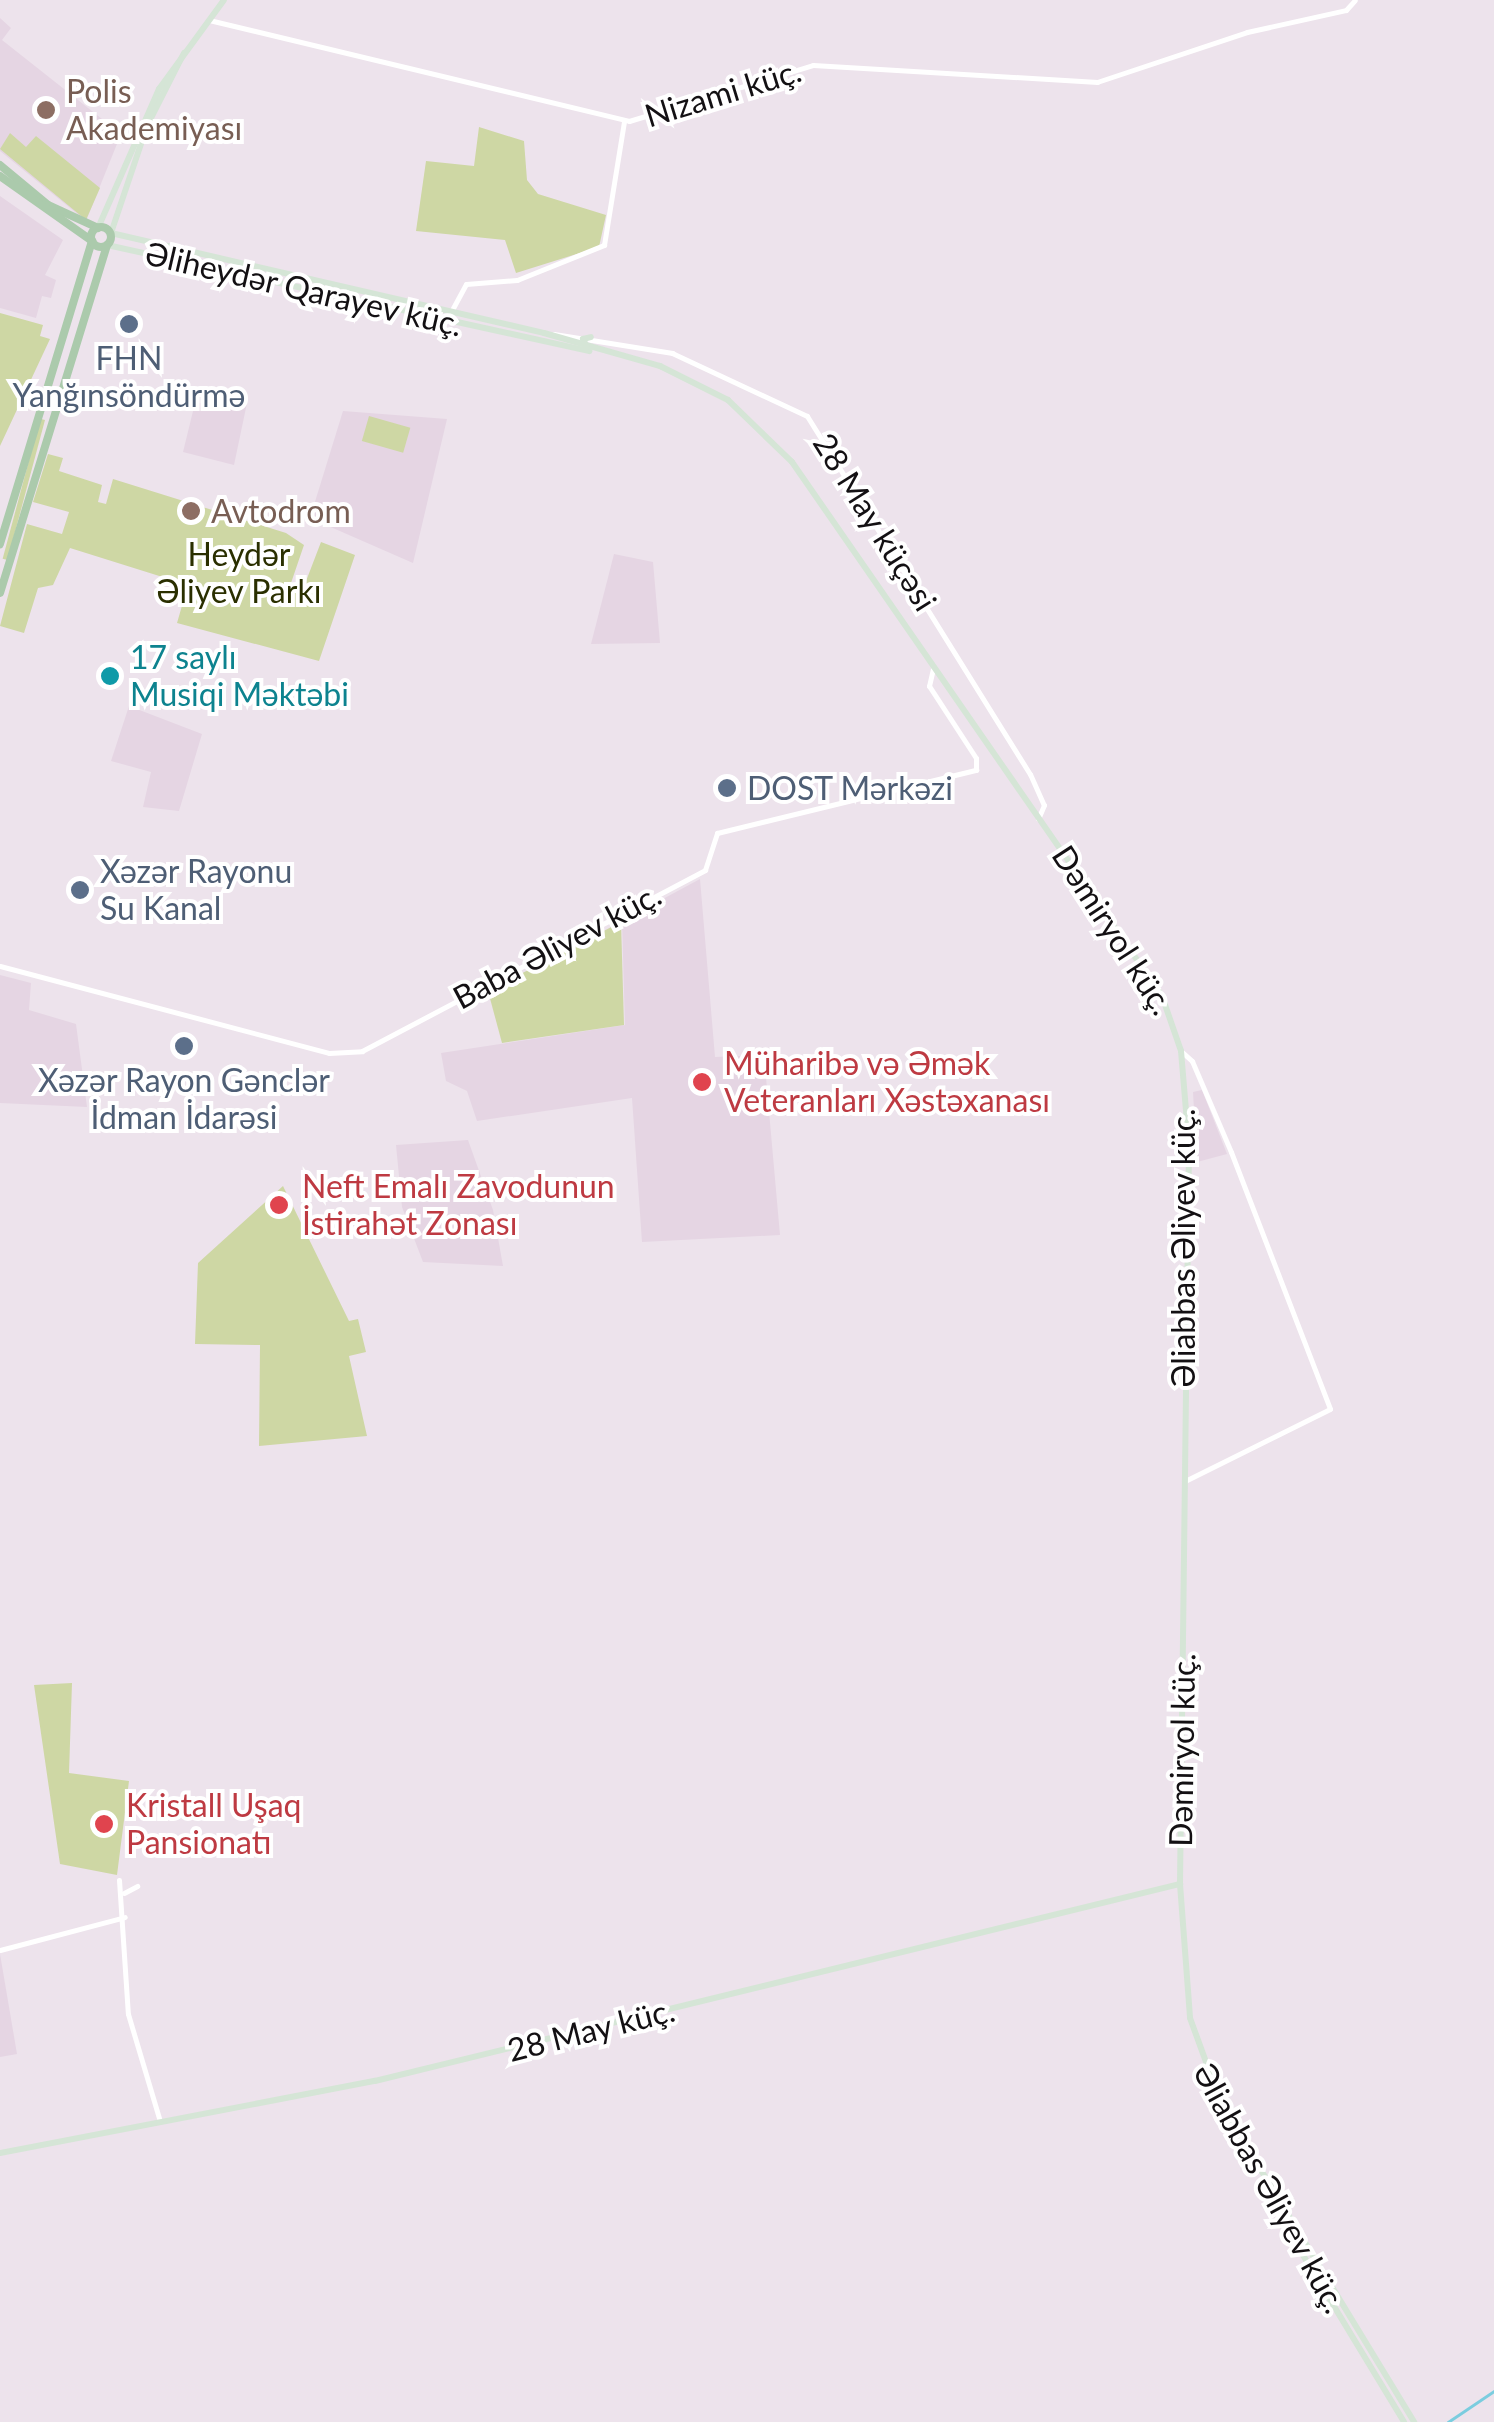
<!DOCTYPE html>
<html>
<head>
<meta charset="utf-8">
<style>
  body { margin:0 }
  #map { position:relative; width:1494px; height:2422px; overflow:hidden; background:#ede3ec; font-family:Lato,sans-serif }
  div>[style] { position:absolute }
  .built>* { inset:0; background:#e5d5e3 }
  .green>* { inset:0; background:#ced7a4; transform-origin:0 0 }
  .stream>* { height:2.5px; margin:-1.25px; padding:0 1.25px; transform-origin:1.25px; border-radius:1.25px; background:#7bcddf }
  .tertiary>* { height:5px; margin:-2.5px; padding:0 2.5px; transform-origin:2.5px; border-radius:2.5px; background:#fff }
  .secondary>* { height:6px; margin:-3px; padding:0 3px; transform-origin:3px; border-radius:3px; background:#d5e5d6 }
  .primary>* { height:8px; margin:-4px; padding:0 4px; transform-origin:4px; border-radius:4px; background:#abcaac }
  .primary>.ring { margin:-4px; padding:0; box-sizing:content-box; background:none; border:8px solid #abcaac; border-radius:50% }
  .dots>* { width:28px; height:28px; translate:-50% -50%; box-sizing:border-box; border:5px solid #fff; border-radius:50% }
  span { translate:-50% -50%; white-space:nowrap; text-align:center; line-height:1.15; -webkit-text-stroke:8px #fff; paint-order:stroke }
  .education-label { font-size:32px; color:#785e54 }
  .left { translate:0 -50%; text-align:left }
  .street-label { font-size:32px; color:#131013 }
  .service-label { font-size:32px; color:#4e5e75 }
  .park-label { font-size:32px; color:#2a2f00 }
  .culture-label { font-size:32px; color:#0d838f }
  .health-label { font-size:32px; color:#be3a42 }
</style>
</head>
<body>
<div id="map">
  <div class="built">
    <i style="clip-path:polygon(0 18px,11px 28px,2px 40px,121px 134px,86px 221px,0 151px)"></i>
    <i style="clip-path:polygon(0 196px,63px 240px,45px 275px,56px 280px,51px 298px,42px 296px,36px 318px,0 308px)"></i>
    <i style="clip-path:polygon(195px 403px,247px 403px,234px 465px,183px 452px)"></i>
    <i style="clip-path:polygon(343px 411px,447px 419px,413px 563px,310px 518px)"></i>
    <i style="clip-path:polygon(614px 554px,653px 562px,660px 643px,591px 644px)"></i>
    <i style="clip-path:polygon(129px 706px,202px 734px,179px 811px,143px 807px,151px 772px,111px 761px)"></i>
    <i style="clip-path:polygon(700px 879px,715px 1057px,764px 1055px,780px 1235px,642px 1242px,632px 1098px,477px 1121px,467px 1091px,446px 1081px,441px 1053px,625px 1025px,622px 921px)"></i>
    <i style="clip-path:polygon(0 975px,31px 983px,29px 1010px,76px 1024px,87px 1107px,0 1103px)"></i>
    <i style="clip-path:polygon(1202px 1090px,1227px 1154px,1197px 1162px,1193px 1092px)"></i>
    <i style="clip-path:polygon(468px 1140px,493px 1210px,503px 1266px,423px 1262px,402px 1207px,396px 1145px)"></i>
    <i style="clip-path:polygon(0 1954px,17px 2054px,0 2057px)"></i>
  </div>
  <div class="green">
    <i style="clip-path:polygon(479px 127px,524px 141px,527px 180px,538px 194px,606px 215px,599px 247px,516px 273px,505px 240px,416px 231px,426px 161px,474px 166px)"></i>
    <i style="clip-path:polygon(10px 133px,26px 147px,36px 136px,100px 188px,86px 220px,0 149px)"></i>
    <i style="clip-path:polygon(0 313px,43px 325px,40px 336px,50px 339px,0 446px)"></i>
    <i style="left:369px;top:416px;width:43px;height:26px;rotate:16deg"></i>
    <i style="left:45px;top:420px;width:145px;height:5px;rotate:105deg"></i>
    <i style="clip-path:polygon(48px 454px,63px 458px,59px 471px,102px 485px,98px 502px,106px 504px,113px 479px,286px 533px,304px 545px,291px 583px,303px 589px,321px 542px,355px 555px,319px 661px,177px 623px,188px 585px,70px 548px,53px 585px,38px 588px,24px 633px,0 626px,27px 524px,62px 534px,69px 512px,33px 502px)"></i>
    <i style="clip-path:polygon(621px 922px,624px 1025px,502px 1043px,488px 991px)"></i>
    <i style="clip-path:polygon(283px 1186px,349px 1321px,358px 1319px,366px 1352px,349px 1356px,367px 1436px,259px 1446px,260px 1345px,195px 1344px,198px 1263px)"></i>
    <i style="clip-path:polygon(72px 1683px,69px 1773px,129px 1781px,117px 1875px,60px 1864px,34px 1685px)"></i>
  </div>
  <div class="stream">
    <i style="left:1448px;top:2422px;width:55px;rotate:-34deg"></i>
  </div>
  <div class="tertiary">
    <i style="left:209px;top:20px;width:432px;rotate:13.5deg"></i>
    <i style="left:629px;top:121px;width:192px;rotate:-16.9deg"></i>
    <i style="left:813px;top:65px;width:285px;rotate:3.4deg"></i>
    <i style="left:1097px;top:82px;width:158px;rotate:-18.4deg"></i>
    <i style="left:1247px;top:32px;width:101px;rotate:-12.5deg"></i>
    <i style="left:1346px;top:10px;width:13px;rotate:-48deg"></i>
    <i style="left:446px;top:321px;width:42px;rotate:-61.6deg"></i>
    <i style="left:466px;top:284px;width:51px;rotate:-4.5deg"></i>
    <i style="left:517px;top:280px;width:94px;rotate:-21.9deg"></i>
    <i style="left:604px;top:245px;width:126px;rotate:-80.8deg"></i>
    <i style="left:554px;top:334px;width:120px;rotate:9.1deg"></i>
    <i style="left:672px;top:353px;width:149px;rotate:25deg"></i>
    <i style="left:807px;top:416px;width:422px;rotate:58.1deg"></i>
    <i style="left:1030px;top:774px;width:34px;rotate:66deg"></i>
    <i style="left:1044px;top:805px;width:15px;rotate:113deg"></i>
    <i style="left:0;top:966px;width:340px;rotate:14.8deg"></i>
    <i style="left:329px;top:1053px;width:33px;rotate:-3deg"></i>
    <i style="left:362px;top:1051px;width:388px;rotate:-27.8deg"></i>
    <i style="left:705px;top:870px;width:39px;rotate:-72deg"></i>
    <i style="left:717px;top:833px;width:267px;rotate:-13.7deg"></i>
    <i style="left:976px;top:770px;width:12px;rotate:-90deg"></i>
    <i style="left:976px;top:758px;width:86px;rotate:-123.1deg"></i>
    <i style="left:929px;top:686px;width:17px;rotate:-77deg"></i>
    <i style="left:1181px;top:1051px;width:15px;rotate:42deg"></i>
    <i style="left:1192px;top:1061px;width:99px;rotate:66.8deg"></i>
    <i style="left:1231px;top:1152px;width:275px;rotate:68.9deg"></i>
    <i style="left:1330px;top:1409px;width:162px;rotate:153.6deg"></i>
    <i style="left:119px;top:1880px;width:134px;rotate:86.2deg"></i>
    <i style="left:128px;top:2014px;width:109px;rotate:73.4deg"></i>
    <i style="left:124px;top:1893px;width:15px;rotate:-28deg"></i>
    <i style="left:0;top:1950px;width:129px;rotate:-14.8deg"></i>
  </div>
  <div class="secondary">
    <i style="left:184px;top:53px;width:82px;rotate:116.9deg"></i>
    <i style="left:147px;top:126px;width:113px;rotate:108.6deg"></i>
    <i style="left:111px;top:233px;width:444px;rotate:13deg"></i>
    <i style="left:544px;top:333px;width:121px;rotate:15.9deg"></i>
    <i style="left:660px;top:366px;width:76px;rotate:26.6deg"></i>
    <i style="left:728px;top:400px;width:89px;rotate:44.1deg"></i>
    <i style="left:792px;top:462px;width:650px;rotate:55.28deg"></i>
    <i style="left:1162px;top:996px;width:58px;rotate:70.9deg"></i>
    <i style="left:1181px;top:1051px;width:96px;rotate:85.2deg"></i>
    <i style="left:1189px;top:1147px;width:737px;rotate:90.7deg"></i>
    <i style="left:1180px;top:1884px;width:134px;rotate:85.7deg"></i>
    <i style="left:1190px;top:2018px;width:94px;rotate:70deg"></i>
    <i style="left:1222px;top:2106px;width:370px;rotate:58.7deg"></i>
    <i style="left:98px;top:228px;width:152px;rotate:-66.3deg"></i>
    <i style="left:159px;top:89px;width:110px;rotate:-53.9deg"></i>
    <i style="left:107px;top:245px;width:494px;rotate:12.4deg"></i>
    <i style="left:587px;top:347px;width:9px;rotate:-117deg"></i>
    <i style="left:583px;top:339px;width:8px;rotate:-14deg"></i>
    <i style="left:0;top:2153px;width:382px;rotate:-10.9deg"></i>
    <i style="left:375px;top:2081px;width:829px;rotate:-13.75deg"></i>
    <i style="left:1286px;top:2227px;width:228px;rotate:58.8deg"></i>
  </div>
  <div class="primary">
    <i style="left:0;top:165px;width:62px;rotate:39.8deg"></i>
    <i style="left:48px;top:205px;width:55px;rotate:24.7deg"></i>
    <i style="left:0;top:176px;width:113px;rotate:35.2deg"></i>
    <i style="left:92px;top:241px;width:317px;rotate:106.9deg"></i>
    <i class="ring" style="left:91px;top:227px;width:12px;height:12px"></i>
    <i style="left:0;top:593px;width:364px;rotate:-72.9deg"></i>
  </div>
  <div class="dots">
    <i style="left:46px;top:110px;background:#8d6e63"></i>
    <i style="left:129px;top:324px;background:#5c6f8a"></i>
    <i style="left:191px;top:511px;background:#8d6e63"></i>
    <i style="left:110px;top:676px;background:#0f9aa8"></i>
    <i style="left:727px;top:788px;background:#5c6f8a"></i>
    <i style="left:80px;top:890px;background:#5c6f8a"></i>
    <i style="left:184px;top:1046px;background:#5c6f8a"></i>
    <i style="left:702px;top:1082px;background:#e0444e"></i>
    <i style="left:279px;top:1205px;background:#e0444e"></i>
    <i style="left:104px;top:1824px;background:#e0444e"></i>
  </div>
  <div class="education-label">
    <span class="left" style="left:66px;top:110px">Polis<br>Akademiyası</span>
    <span class="left" style="left:211px;top:511px">Avtodrom</span>
  </div>
  <div class="street-label">
    <span style="left:723px;top:93px;rotate:-17deg">Nizami küç.</span>
    <span style="left:304px;top:289px;rotate:13deg">Əliheydər Qarayev küç.</span>
    <span style="left:875px;top:522px;rotate:58deg">28 May küçəsi</span>
    <span style="left:1113px;top:930px;rotate:57deg">Dəmiryol küç.</span>
    <span style="left:557px;top:946px;rotate:-28deg">Baba Əliyev küç.</span>
    <span style="left:1183px;top:1248px;rotate:-90deg">Əliabbas Əliyev küç.</span>
    <span style="left:1182px;top:1750px;rotate:-89deg">Dəmiryol küç.</span>
    <span style="left:591px;top:2030px;rotate:-14deg">28 May küç.</span>
    <span style="left:1270px;top:2188px;rotate:61deg">Əliabbas Əliyev küç.</span>
  </div>
  <div class="service-label">
    <span style="left:129px;top:377px">FHN<br>Yanğınsöndürmə</span>
    <span class="left" style="left:747px;top:788px">DOST Mərkəzi</span>
    <span class="left" style="left:100px;top:890px">Xəzər Rayonu<br>Su Kanal</span>
    <span style="left:184px;top:1099px">Xəzər Rayon Gənclər<br>İdman İdarəsi</span>
  </div>
  <div class="park-label">
    <span style="left:239px;top:573px">Heydər<br>Əliyev Parkı</span>
  </div>
  <div class="culture-label">
    <span class="left" style="left:130px;top:676px">17 saylı<br>Musiqi Məktəbi</span>
  </div>
  <div class="health-label">
    <span class="left" style="left:724px;top:1082px">Müharibə və Əmək<br>Veteranları Xəstəxanası</span>
    <span class="left" style="left:302px;top:1205px">Neft Emalı Zavodunun<br>İstirahət Zonası</span>
    <span class="left" style="left:126px;top:1824px">Kristall Uşaq<br>Pansionatı</span>
  </div>
</div>
</body>
</html>
